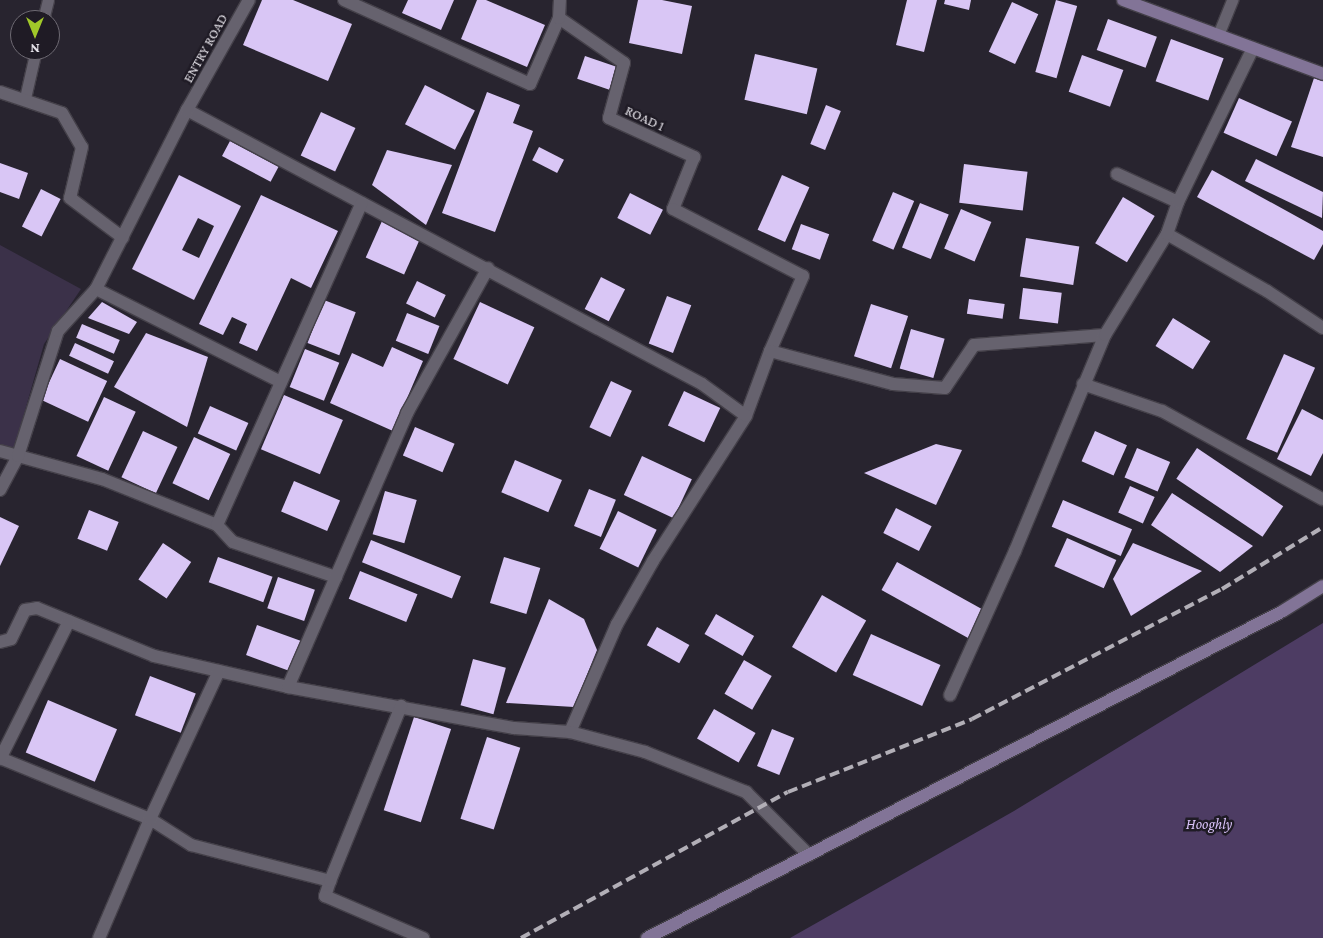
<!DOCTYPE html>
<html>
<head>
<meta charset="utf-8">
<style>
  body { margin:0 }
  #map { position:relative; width:1323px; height:938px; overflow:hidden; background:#28242f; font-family:"Crimson Pro",serif }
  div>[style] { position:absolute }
  .green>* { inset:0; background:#3b3149 }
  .water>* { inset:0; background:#4d3c63 }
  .building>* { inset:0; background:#d9c6f5; transform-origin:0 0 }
  .roads { filter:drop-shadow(1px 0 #444049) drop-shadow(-1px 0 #444049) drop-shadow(0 1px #444049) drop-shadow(0 -1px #444049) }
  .service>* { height:11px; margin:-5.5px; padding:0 5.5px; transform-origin:5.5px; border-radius:5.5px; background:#66626e }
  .pedestrian>* { height:12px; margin:-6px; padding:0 6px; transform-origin:6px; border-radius:6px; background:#66626e }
  .minor>* { height:12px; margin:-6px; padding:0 6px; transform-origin:6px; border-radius:6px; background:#66626e }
  .secondary>* { height:12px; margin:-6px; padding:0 6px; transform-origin:6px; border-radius:6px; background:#827497 }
  .rail>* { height:4px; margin-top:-2px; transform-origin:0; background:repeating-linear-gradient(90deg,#b2afb7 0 10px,transparent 0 15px) }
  span { translate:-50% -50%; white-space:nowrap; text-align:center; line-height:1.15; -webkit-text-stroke:5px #1f1b25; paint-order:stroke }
  .street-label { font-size:14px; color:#e4e1e8 }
  .water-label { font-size:15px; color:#d9c2f9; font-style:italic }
  .north { position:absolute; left:10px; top:10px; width:50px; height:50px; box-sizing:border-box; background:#1f1b25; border:1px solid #6e6a73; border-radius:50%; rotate:180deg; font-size:14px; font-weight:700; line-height:20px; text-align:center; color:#e4e1e8 }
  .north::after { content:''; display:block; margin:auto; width:18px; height:22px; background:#a1c929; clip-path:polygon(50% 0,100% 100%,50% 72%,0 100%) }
</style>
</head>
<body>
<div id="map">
  <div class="green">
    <i style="clip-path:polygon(0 245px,81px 289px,44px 344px,14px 449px,0 444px)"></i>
  </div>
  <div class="water">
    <i style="clip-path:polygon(1323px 623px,1323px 938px,790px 938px,1014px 811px)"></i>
  </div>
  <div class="building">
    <i style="clip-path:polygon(262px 0,293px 0,352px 24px,328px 81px,243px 45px)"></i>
    <i style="clip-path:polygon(408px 0,454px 0,441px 30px,402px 13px)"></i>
    <i style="clip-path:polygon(477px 0,486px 0,545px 25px,527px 67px,461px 39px)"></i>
    <i style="clip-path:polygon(638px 0,662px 0,692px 6px,682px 54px,629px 43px)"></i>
    <i style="clip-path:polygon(907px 0,937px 0,924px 52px,896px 45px)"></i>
    <i style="clip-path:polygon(945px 0,971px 0,969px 10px,944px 4px)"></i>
    <i style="left:1056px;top:0;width:22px;height:75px;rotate:16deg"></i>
    <i style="left:1012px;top:2px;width:29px;height:55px;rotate:25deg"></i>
    <i style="left:1108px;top:19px;width:52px;height:33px;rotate:20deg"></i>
    <i style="left:1171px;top:39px;width:56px;height:45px;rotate:20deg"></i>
    <i style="left:755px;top:54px;width:64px;height:47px;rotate:13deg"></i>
    <i style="left:1082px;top:55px;width:44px;height:39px;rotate:20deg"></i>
    <i style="left:585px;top:56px;width:34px;height:24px;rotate:19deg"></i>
    <i style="clip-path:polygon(1314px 78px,1323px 81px,1323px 157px,1291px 147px)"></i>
    <i style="left:425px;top:85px;width:56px;height:44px;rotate:27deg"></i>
    <i style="clip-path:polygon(487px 92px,520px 105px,513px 123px,533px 131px,495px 232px,442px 213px)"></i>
    <i style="left:1239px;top:98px;width:58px;height:38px;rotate:24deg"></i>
    <i style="left:826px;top:105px;width:16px;height:42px;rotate:22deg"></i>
    <i style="left:321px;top:112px;width:38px;height:48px;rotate:25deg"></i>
    <i style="left:230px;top:141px;width:55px;height:17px;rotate:28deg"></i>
    <i style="left:539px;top:147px;width:28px;height:15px;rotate:27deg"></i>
    <i style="clip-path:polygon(387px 150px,452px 165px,426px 225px,372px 185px)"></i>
    <i style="clip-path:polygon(1256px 159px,1323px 192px,1322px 218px,1245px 181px)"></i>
    <i style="clip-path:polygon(0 163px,28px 173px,19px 199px,0 192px)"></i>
    <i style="left:964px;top:164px;width:64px;height:39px;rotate:7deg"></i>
    <i style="clip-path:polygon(1212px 170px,1323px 231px,1323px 244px,1314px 260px,1197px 197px)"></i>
    <i style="clip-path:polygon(evenodd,179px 175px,241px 206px,194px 300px,132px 269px,179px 175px,198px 218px,214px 226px,199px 258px,182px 250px,198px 218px)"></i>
    <i style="left:782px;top:175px;width:30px;height:60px;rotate:24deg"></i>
    <i style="left:41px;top:189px;width:22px;height:42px;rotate:27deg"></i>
    <i style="left:893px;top:192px;width:23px;height:53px;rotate:23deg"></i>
    <i style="left:630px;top:193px;width:37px;height:28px;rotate:27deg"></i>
    <i style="clip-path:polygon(261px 195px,338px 231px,311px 288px,291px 278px,257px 351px,239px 343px,247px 324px,232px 317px,223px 335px,199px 324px)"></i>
    <i style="left:1123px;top:197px;width:37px;height:54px;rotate:31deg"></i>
    <i style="left:920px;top:203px;width:31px;height:48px;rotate:22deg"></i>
    <i style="left:961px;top:209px;width:33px;height:43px;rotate:23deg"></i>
    <i style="left:382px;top:221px;width:42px;height:40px;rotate:24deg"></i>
    <i style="left:801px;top:224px;width:30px;height:27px;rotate:20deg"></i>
    <i style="left:1026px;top:238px;width:54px;height:39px;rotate:9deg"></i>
    <i style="left:601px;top:277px;width:27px;height:36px;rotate:27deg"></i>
    <i style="left:417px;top:281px;width:32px;height:25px;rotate:26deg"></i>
    <i style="left:1023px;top:288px;width:39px;height:31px;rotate:7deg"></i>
    <i style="left:667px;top:296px;width:26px;height:51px;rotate:21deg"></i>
    <i style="left:969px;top:299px;width:36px;height:15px;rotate:8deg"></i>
    <i style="left:324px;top:300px;width:34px;height:46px;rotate:21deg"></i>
    <i style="clip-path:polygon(102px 302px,137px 322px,129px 334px,88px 318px)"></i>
    <i style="left:480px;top:302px;width:60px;height:63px;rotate:25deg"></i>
    <i style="left:871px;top:304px;width:39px;height:55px;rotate:18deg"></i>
    <i style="left:407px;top:313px;width:35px;height:30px;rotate:22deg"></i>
    <i style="left:1173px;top:318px;width:44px;height:33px;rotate:32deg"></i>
    <i style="left:82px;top:324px;width:41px;height:15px;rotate:23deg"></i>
    <i style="left:911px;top:329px;width:35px;height:41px;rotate:16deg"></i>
    <i style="clip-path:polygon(146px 333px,208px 357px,187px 427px,114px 387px)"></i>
    <i style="left:75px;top:343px;width:43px;height:14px;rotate:25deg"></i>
    <i style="clip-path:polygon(392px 347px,423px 361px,393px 431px,330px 403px,352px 353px,383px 367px)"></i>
    <i style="left:305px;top:349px;width:37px;height:41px;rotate:22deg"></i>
    <i style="left:1284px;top:354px;width:34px;height:93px;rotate:24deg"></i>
    <i style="left:60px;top:359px;width:52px;height:45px;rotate:25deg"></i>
    <i style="left:611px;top:381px;width:23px;height:51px;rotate:25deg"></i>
    <i style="left:684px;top:391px;width:40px;height:38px;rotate:25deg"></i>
    <i style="left:284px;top:395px;width:64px;height:59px;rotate:23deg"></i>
    <i style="left:104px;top:397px;width:35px;height:65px;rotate:25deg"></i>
    <i style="left:210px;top:406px;width:42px;height:30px;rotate:24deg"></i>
    <i style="clip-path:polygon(1302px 409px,1323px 420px,1323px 453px,1311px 476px,1277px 459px)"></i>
    <i style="left:415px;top:427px;width:43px;height:31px;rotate:23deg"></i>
    <i style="left:143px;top:431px;width:38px;height:51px;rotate:25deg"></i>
    <i style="left:1095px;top:431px;width:35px;height:33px;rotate:24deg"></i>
    <i style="left:194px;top:437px;width:40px;height:51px;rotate:25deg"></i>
    <i style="clip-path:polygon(936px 444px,962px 450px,936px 505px,864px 473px)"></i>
    <i style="left:1137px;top:448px;width:36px;height:32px;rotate:23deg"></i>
    <i style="left:1197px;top:448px;width:104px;height:37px;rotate:34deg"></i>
    <i style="left:642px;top:456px;width:55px;height:43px;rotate:25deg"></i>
    <i style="left:515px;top:460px;width:51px;height:35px;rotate:23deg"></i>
    <i style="left:294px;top:481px;width:50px;height:33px;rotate:23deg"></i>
    <i style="left:1130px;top:486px;width:27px;height:29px;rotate:24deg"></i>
    <i style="left:589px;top:489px;width:29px;height:40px;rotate:22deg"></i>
    <i style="left:385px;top:491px;width:33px;height:45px;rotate:16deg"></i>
    <i style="clip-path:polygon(1172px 493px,1253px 546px,1220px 572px,1151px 525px)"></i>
    <i style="left:1063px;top:500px;width:75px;height:29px;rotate:23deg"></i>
    <i style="left:896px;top:508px;width:40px;height:28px;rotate:27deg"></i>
    <i style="left:89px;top:510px;width:32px;height:31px;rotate:22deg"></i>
    <i style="left:618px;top:511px;width:43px;height:42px;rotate:26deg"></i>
    <i style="clip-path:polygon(0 517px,19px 526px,0 566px)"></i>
    <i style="left:1067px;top:538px;width:54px;height:31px;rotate:24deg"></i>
    <i style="left:371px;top:540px;width:97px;height:24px;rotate:22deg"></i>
    <i style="left:163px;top:543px;width:34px;height:44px;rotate:34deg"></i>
    <i style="clip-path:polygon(1133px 543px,1202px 571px,1131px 616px,1113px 579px)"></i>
    <i style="left:218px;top:557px;width:58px;height:27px;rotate:20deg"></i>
    <i style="left:504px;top:557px;width:38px;height:48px;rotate:17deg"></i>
    <i style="left:897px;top:562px;width:100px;height:32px;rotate:29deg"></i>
    <i style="left:360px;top:571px;width:62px;height:30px;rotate:22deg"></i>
    <i style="left:278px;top:577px;width:39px;height:33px;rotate:19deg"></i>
    <i style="left:822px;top:595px;width:51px;height:60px;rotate:30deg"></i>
    <i style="clip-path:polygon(549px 599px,584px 619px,597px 650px,574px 707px,506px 703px)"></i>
    <i style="left:716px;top:614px;width:44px;height:23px;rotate:30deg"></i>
    <i style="left:257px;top:625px;width:47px;height:32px;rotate:20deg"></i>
    <i style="left:657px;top:627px;width:37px;height:21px;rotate:29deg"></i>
    <i style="left:871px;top:634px;width:76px;height:45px;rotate:24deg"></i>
    <i style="left:473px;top:659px;width:34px;height:48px;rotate:15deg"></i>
    <i style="left:744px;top:660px;width:32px;height:39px;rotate:30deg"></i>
    <i style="left:150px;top:676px;width:49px;height:42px;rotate:21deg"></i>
    <i style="left:48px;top:700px;width:75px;height:57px;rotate:23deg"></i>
    <i style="left:714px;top:709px;width:48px;height:34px;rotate:30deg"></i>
    <i style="left:414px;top:717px;width:39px;height:98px;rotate:18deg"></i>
    <i style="left:772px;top:729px;width:24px;height:40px;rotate:22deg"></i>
    <i style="left:487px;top:737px;width:35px;height:86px;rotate:18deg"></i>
  </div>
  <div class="roads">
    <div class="service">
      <i style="left:43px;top:20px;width:21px;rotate:-76deg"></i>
      <i style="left:1218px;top:35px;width:38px;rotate:-68deg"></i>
      <i style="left:25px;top:98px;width:49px;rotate:-77.1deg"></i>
    </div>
    <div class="pedestrian">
      <i style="left:746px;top:792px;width:89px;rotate:45deg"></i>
    </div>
    <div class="minor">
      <i style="left:344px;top:0;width:204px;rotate:24.3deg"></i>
      <i style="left:530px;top:84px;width:72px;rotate:-66.3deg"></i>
      <i style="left:559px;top:18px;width:79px;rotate:34.7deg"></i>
      <i style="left:624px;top:63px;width:57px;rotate:105.3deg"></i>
      <i style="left:609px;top:118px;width:94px;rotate:24.6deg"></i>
      <i style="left:694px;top:157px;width:56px;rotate:112deg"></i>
      <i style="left:673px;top:209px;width:146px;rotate:27.3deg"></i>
      <i style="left:803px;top:276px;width:82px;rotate:113.7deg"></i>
      <i style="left:770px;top:351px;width:69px;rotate:110.3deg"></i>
      <i style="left:746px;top:416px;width:172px;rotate:122.7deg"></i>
      <i style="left:653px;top:561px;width:73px;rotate:119.7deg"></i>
      <i style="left:617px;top:624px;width:118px;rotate:113.5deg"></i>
      <i style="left:559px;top:18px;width:18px;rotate:-87deg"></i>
      <i style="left:0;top:92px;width:65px;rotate:18.7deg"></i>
      <i style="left:62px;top:113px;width:39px;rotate:60deg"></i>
      <i style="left:82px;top:147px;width:52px;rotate:103.2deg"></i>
      <i style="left:70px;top:198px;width:66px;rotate:37deg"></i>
      <i style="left:187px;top:110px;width:583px;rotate:28.01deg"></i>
      <i style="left:702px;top:384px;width:54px;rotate:36deg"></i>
      <i style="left:1117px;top:174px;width:67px;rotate:24.7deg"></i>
      <i style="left:1167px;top:234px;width:115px;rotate:29.7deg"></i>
      <i style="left:1267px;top:291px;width:67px;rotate:33.5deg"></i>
      <i style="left:96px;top:289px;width:207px;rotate:26.7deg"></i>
      <i style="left:770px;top:351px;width:127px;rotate:15deg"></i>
      <i style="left:893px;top:384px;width:52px;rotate:4.4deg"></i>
      <i style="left:945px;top:388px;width:52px;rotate:-56deg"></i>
      <i style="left:974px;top:345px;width:131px;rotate:-4.4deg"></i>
      <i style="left:1083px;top:384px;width:83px;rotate:18.9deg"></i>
      <i style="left:1162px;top:411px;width:183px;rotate:28.8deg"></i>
      <i style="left:0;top:451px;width:106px;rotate:15.4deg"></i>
      <i style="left:102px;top:479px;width:124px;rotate:21.8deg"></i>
      <i style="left:217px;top:525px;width:23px;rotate:47deg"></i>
      <i style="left:233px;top:542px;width:109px;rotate:18.8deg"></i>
      <i style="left:0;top:490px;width:38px;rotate:-62deg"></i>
      <i style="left:18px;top:456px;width:131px;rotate:-72.3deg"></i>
      <i style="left:58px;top:331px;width:57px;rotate:-47.9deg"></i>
      <i style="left:96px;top:289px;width:201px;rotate:-63.1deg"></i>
      <i style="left:187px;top:110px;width:126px;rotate:-60.6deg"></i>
      <i style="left:217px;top:525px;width:353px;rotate:-65.8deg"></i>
      <i style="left:0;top:642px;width:11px;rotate:-15deg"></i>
      <i style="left:11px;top:639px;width:32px;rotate:-64deg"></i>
      <i style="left:25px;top:610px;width:12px;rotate:-9deg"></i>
      <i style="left:37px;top:608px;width:126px;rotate:22.3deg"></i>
      <i style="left:154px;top:656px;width:138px;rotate:13deg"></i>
      <i style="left:288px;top:687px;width:230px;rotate:10.3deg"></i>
      <i style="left:514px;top:728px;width:56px;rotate:4.1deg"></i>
      <i style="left:570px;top:732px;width:78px;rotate:14.9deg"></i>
      <i style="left:645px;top:752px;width:109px;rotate:21.6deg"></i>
      <i style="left:288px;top:687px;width:299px;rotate:-66.5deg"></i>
      <i style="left:407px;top:413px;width:166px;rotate:-60.8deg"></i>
      <i style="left:950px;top:695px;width:158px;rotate:-65.7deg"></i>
      <i style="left:1015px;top:551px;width:234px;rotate:-67.4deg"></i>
      <i style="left:1105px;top:335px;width:119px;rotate:-58.5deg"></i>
      <i style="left:1167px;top:234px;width:34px;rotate:-71deg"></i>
      <i style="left:1178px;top:202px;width:171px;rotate:-64deg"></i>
      <i style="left:0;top:758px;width:162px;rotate:22.1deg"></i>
      <i style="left:150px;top:819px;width:49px;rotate:32.4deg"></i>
      <i style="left:191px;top:845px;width:144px;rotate:14.5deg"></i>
      <i style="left:330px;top:881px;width:16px;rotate:108deg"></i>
      <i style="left:325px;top:896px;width:107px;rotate:23.2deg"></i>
      <i style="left:0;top:759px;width:154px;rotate:-63.4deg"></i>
      <i style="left:330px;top:881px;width:189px;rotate:-67.9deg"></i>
      <i style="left:99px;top:938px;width:129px;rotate:-66.8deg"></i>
      <i style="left:150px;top:819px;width:163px;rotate:-65deg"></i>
    </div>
    <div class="secondary">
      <i style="left:1123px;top:0;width:213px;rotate:20.3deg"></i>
      <i style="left:647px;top:938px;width:715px;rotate:-27.21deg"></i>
      <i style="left:1283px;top:611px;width:47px;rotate:-32deg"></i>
    </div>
  </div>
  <div class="rail">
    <i style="left:521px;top:938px;width:304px;rotate:-28.7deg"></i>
    <i style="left:788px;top:792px;width:198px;rotate:-21.6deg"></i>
    <i style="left:972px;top:719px;width:282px;rotate:-27.5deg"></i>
    <i style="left:1222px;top:589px;width:119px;rotate:-31.5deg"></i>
  </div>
  <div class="street-label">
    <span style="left:205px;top:48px;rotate:-61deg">ENTRY ROAD</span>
    <span style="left:645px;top:118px;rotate:25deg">ROAD 1</span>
  </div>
  <div class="water-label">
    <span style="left:1209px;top:825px">Hooghly</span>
  </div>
  <div class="north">N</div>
</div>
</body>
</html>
